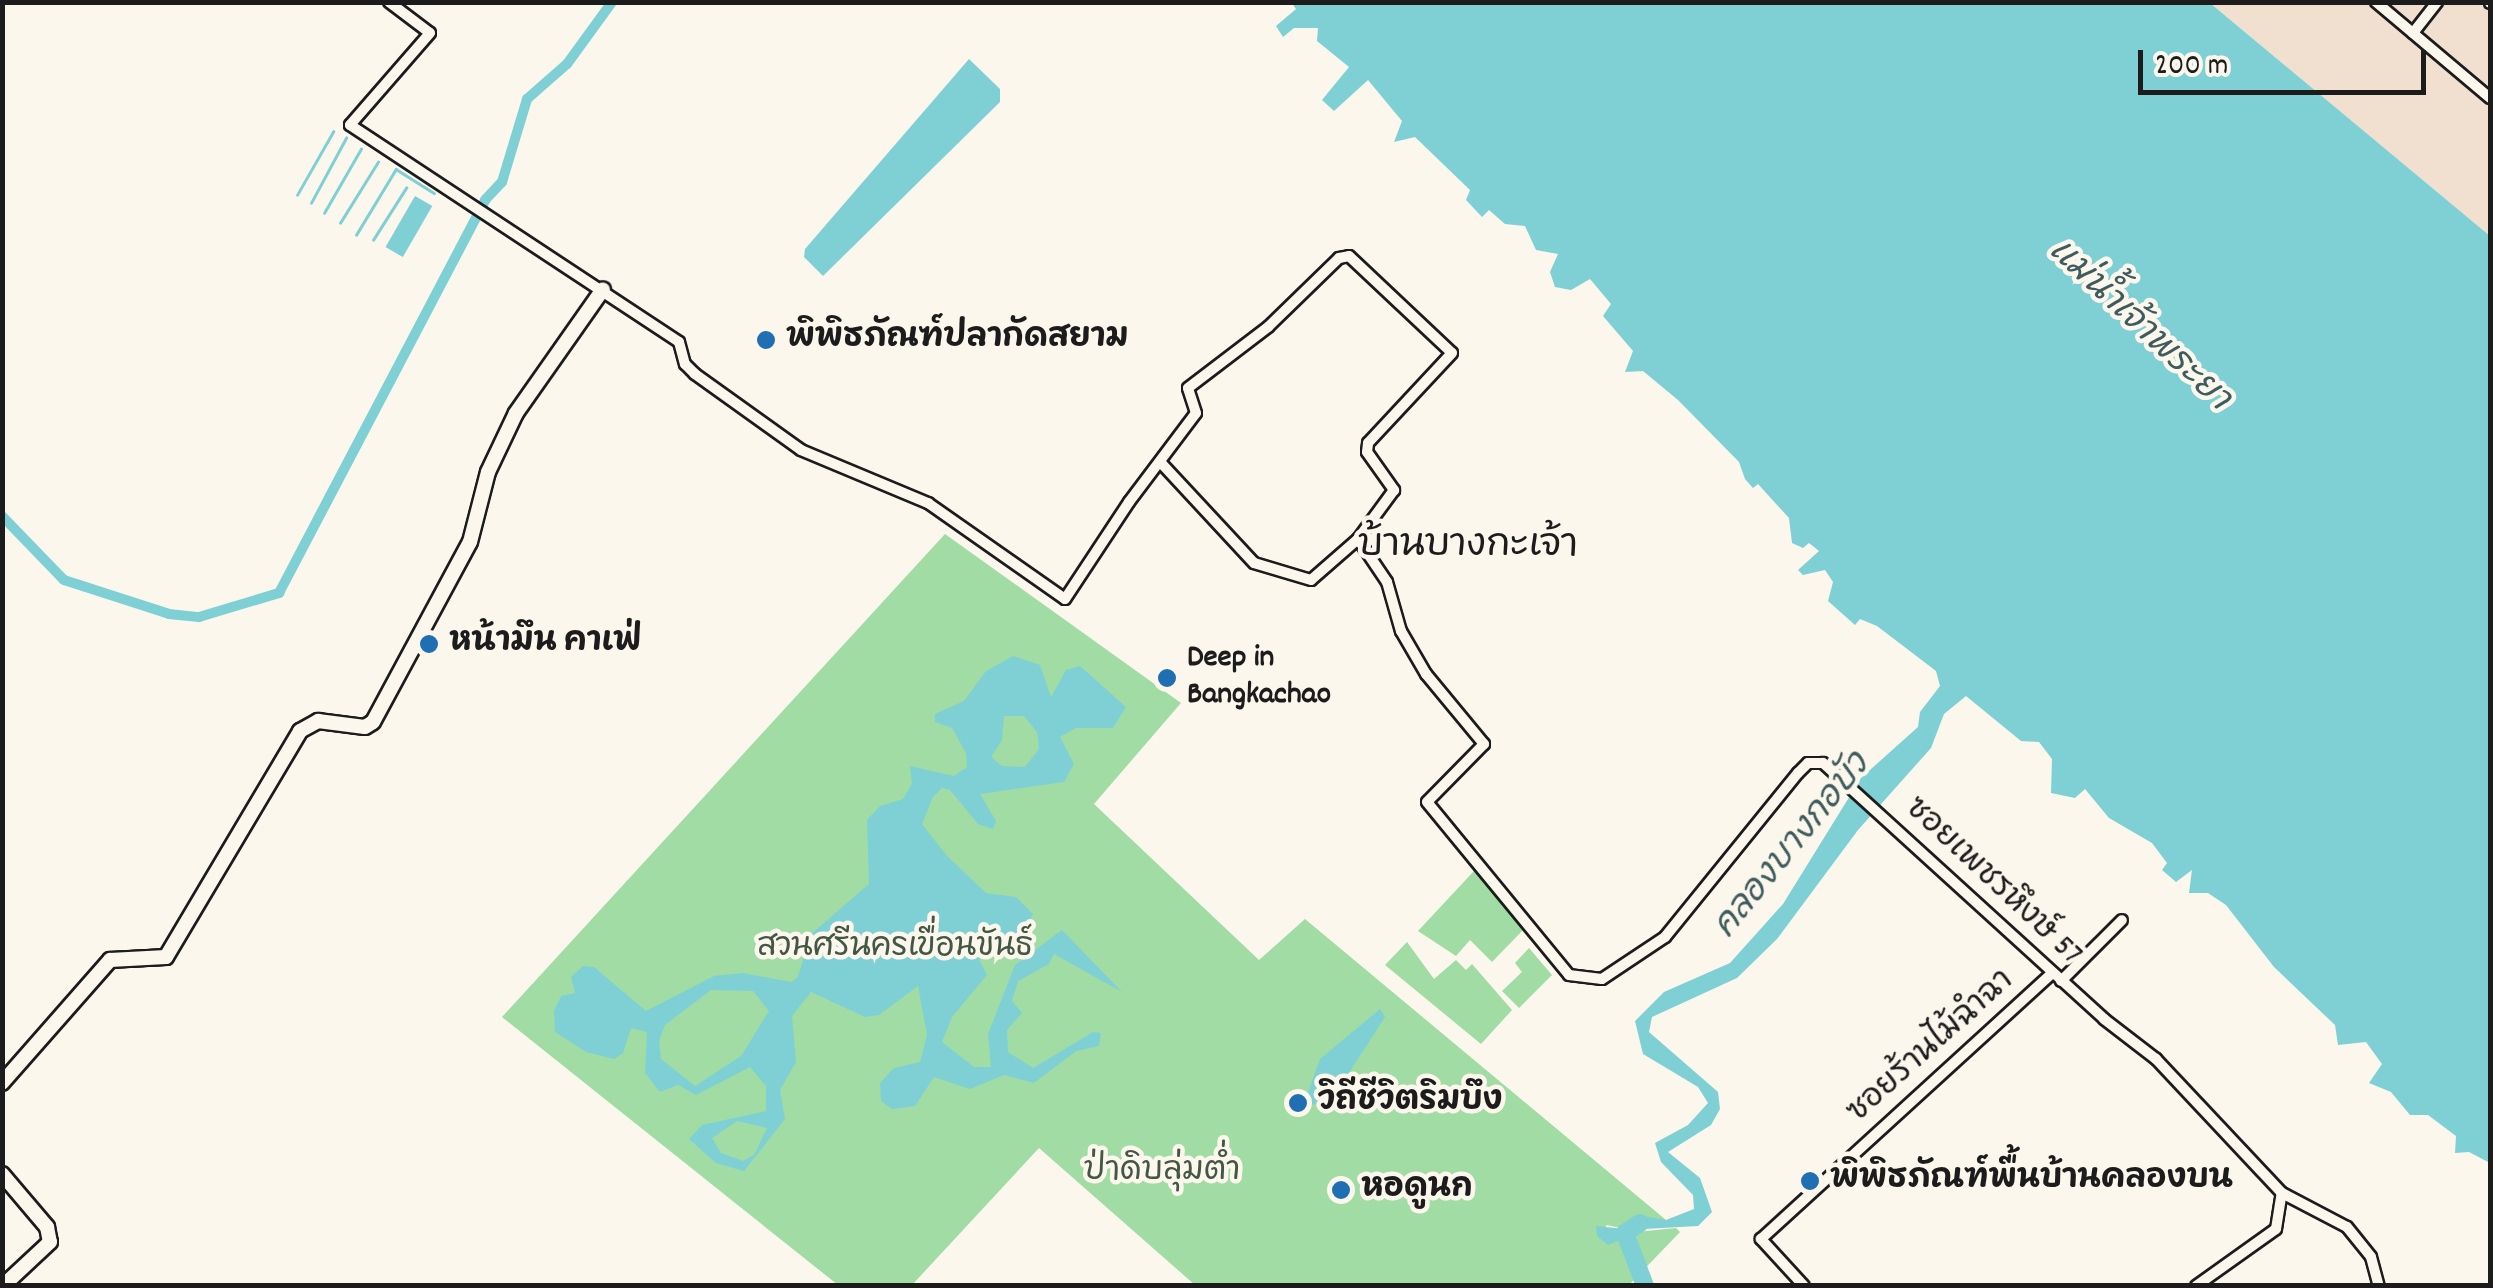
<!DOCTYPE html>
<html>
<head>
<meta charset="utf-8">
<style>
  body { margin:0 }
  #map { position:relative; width:2493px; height:1288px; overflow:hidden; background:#fbf7ec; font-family:Dekko,"Playpen Sans Thai",sans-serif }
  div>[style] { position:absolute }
  .built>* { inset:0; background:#f1dfcf }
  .green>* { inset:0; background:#a0dca3 }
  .water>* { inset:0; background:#7ed0d5; transform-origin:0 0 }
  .stream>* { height:2.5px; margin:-1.25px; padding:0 1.25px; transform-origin:1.25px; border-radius:1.25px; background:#7ed0d5 }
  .canal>* { height:10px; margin:-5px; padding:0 5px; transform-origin:5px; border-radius:5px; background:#7ed0d5 }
  .river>* { height:18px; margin:-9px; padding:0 9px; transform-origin:9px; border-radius:9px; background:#7ed0d5 }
  .roads { filter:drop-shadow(2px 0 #1c1c1c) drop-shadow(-2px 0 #1c1c1c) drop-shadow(0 2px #1c1c1c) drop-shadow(0 -2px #1c1c1c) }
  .street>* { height:10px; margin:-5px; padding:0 5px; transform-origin:5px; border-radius:5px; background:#fbf7ec }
  .secondary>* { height:14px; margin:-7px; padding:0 7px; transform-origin:7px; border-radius:7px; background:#fbf7ec }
  .dots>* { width:28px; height:28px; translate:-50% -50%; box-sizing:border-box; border:5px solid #fbf7ec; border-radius:50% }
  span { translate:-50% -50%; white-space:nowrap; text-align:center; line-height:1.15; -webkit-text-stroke:9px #fbf7ec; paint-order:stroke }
  .poi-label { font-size:32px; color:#1c1c1c; font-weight:700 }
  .left { translate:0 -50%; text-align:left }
  .street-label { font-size:32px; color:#1c1c1c }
  .park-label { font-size:32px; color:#445644 }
  .water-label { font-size:35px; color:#3e5b5d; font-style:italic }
  .quarter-label { font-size:38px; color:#1c1c1c }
  .frame { position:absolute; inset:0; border:5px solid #1c1c1c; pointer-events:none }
  .scale { position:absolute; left:2138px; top:50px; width:288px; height:45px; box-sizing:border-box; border:5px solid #1c1c1c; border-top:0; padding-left:12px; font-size:30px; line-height:35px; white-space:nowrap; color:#1c1c1c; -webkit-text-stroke:8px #fbf7ec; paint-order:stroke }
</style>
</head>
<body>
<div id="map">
  <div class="built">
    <i style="clip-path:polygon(2210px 3px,2490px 3px,2490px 236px)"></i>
  </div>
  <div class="green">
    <i style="clip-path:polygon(945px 534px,1181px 703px,1094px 804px,1259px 960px,1305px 919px,1666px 1220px,1625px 1229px,1607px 1225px,1597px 1236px,1676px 1228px,1680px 1232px,1629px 1285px,1195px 1285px,1039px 1148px,912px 1285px,838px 1285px,502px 1017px)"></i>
    <i style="clip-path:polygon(1474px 871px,1523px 930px,1492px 962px,1470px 940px,1456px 956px,1418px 931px)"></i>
    <i style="clip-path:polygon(1407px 942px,1434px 979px,1456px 960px,1466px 970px,1472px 964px,1512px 1010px,1481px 1044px,1385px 965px)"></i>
    <i style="clip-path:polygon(1529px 948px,1552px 975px,1519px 1008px,1502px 991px,1522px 972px,1515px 963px)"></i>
  </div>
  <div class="water">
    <i style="clip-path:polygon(1291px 2px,2210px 3px,2490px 236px,2490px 1163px,2469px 1152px,2455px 1153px,2456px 1136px,2428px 1115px,2410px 1115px,2391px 1092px,2369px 1083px,2382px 1064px,2366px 1042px,2338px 1045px,2335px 1025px,2274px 967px,2226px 905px,2208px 893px,2189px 893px,2192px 870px,2176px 882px,2162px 870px,2167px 863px,2152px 843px,2109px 818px,2085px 789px,2075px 798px,2051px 793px,2052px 759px,2039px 742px,2021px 741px,1966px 696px,1944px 714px,1931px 748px,1858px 830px,1777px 939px,1737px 978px,1652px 1017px,1649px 1032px,1718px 1092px,1720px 1109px,1711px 1125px,1668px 1152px,1700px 1178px,1712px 1212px,1698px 1226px,1644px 1229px,1608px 1245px,1597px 1236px,1596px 1226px,1625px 1229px,1643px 1216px,1666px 1220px,1694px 1209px,1693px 1195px,1661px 1162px,1655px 1143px,1688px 1125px,1708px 1103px,1698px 1087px,1643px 1054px,1635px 1021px,1664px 992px,1730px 963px,1783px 904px,1861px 778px,1918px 727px,1920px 712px,1940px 686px,1936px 671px,1877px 626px,1860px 619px,1855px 625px,1828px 601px,1833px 582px,1825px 570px,1803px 575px,1798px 570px,1819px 551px,1809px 543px,1803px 548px,1792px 543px,1789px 518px,1758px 484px,1753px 488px,1745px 479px,1739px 462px,1678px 400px,1643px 371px,1625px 372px,1633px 351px,1603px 316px,1611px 304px,1590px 279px,1571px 290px,1555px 287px,1550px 272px,1558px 254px,1536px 250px,1525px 226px,1505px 224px,1489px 210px,1482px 217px,1466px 200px,1470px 190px,1415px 137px,1394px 142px,1402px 121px,1368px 80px,1334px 111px,1322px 100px,1349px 67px,1317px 41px,1318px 28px,1294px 28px,1283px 37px,1276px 26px,1296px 9px)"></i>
    <i style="clip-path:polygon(969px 59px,1000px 89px,1000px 102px,823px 276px,804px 257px,805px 249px)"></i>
    <i style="left:415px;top:196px;width:20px;height:59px;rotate:30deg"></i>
    <i style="clip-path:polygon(evenodd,1013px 656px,1040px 665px,1051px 697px,1066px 670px,1080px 666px,1126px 707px,1113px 728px,1076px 728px,1060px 737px,1074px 764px,1064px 782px,980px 794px,996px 821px,993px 829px,978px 824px,950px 790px,942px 788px,933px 797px,922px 824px,947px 856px,986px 893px,1016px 897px,1033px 914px,1020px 938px,998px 954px,974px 949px,987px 975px,952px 1017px,942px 1042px,974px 1067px,991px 1067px,988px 1034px,1015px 965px,1062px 930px,1122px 992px,1054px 954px,1049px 964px,1018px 981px,1012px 1001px,1022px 1013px,1007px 1030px,1008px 1052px,1033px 1068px,1093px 1032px,1101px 1033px,1099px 1046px,1076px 1051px,1034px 1083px,1004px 1075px,970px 1089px,934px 1077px,915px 1106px,892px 1109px,881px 1101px,880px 1083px,894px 1068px,920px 1062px,927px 1035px,918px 986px,879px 1015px,865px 1017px,811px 992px,792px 1016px,796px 1062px,780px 1090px,785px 1119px,744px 1171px,716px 1163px,689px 1139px,702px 1125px,766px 1111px,766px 1086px,750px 1067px,696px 1095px,678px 1085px,660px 1092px,645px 1073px,647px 1032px,631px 1028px,623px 1053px,614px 1059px,586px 1052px,555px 1032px,554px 1011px,561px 996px,575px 993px,571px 977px,583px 966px,594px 967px,646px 1011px,714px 976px,743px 973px,791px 982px,798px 977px,810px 935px,869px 884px,867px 820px,880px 806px,903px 799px,912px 784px,910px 766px,954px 776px,967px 767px,966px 753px,952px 728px,935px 722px,935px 714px,964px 701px,986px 671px,1013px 656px,1004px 716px,1024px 716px,1037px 732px,1039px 749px,1025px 767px,1002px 766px,991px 757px,1002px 740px,1004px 716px,1013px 656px,711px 990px,753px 991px,769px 1011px,741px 1056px,695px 1086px,661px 1059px,659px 1041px,665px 1025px,711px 990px,1013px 656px,737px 1121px,767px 1128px,754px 1155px,743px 1161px,721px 1153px,712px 1138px,737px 1121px)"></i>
    <i style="clip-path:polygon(1380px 1009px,1385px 1017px,1339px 1088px,1301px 1112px,1320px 1059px)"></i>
  </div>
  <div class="stream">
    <i style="left:297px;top:195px;width:73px;rotate:-60.3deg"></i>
    <i style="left:311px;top:203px;width:74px;rotate:-61.7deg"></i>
    <i style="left:324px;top:213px;width:74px;rotate:-60deg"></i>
    <i style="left:340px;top:223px;width:72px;rotate:-58.1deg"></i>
    <i style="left:356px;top:235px;width:77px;rotate:-58.8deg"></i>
    <i style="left:396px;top:169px;width:45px;rotate:32.3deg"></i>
    <i style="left:373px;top:240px;width:62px;rotate:-57.6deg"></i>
  </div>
  <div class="canal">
    <i style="left:2px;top:516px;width:89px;rotate:45.9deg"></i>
    <i style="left:64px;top:580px;width:110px;rotate:17.9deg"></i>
    <i style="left:169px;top:614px;width:30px;rotate:6deg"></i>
    <i style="left:199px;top:617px;width:84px;rotate:-16.7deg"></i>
    <i style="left:279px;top:593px;width:444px;rotate:-62.3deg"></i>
    <i style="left:485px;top:200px;width:25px;rotate:-47deg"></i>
    <i style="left:502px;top:182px;width:87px;rotate:-73.2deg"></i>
    <i style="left:527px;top:99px;width:53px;rotate:-41.2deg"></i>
    <i style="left:567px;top:64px;width:77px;rotate:-54deg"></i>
  </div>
  <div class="river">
    <i style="left:1640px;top:1223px;width:18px;rotate:146deg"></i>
    <i style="left:1625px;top:1233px;width:57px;rotate:69.3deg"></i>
  </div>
  <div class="roads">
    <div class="street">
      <i style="left:389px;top:2px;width:51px;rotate:37.1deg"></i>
      <i style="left:430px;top:33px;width:122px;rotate:131deg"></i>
      <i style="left:350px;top:125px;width:394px;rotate:33.4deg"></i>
      <i style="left:679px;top:342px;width:23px;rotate:75deg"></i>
      <i style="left:685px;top:364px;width:14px;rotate:45deg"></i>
      <i style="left:695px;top:374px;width:130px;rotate:35.6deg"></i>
      <i style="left:801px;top:450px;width:138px;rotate:22.7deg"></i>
      <i style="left:928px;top:503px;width:167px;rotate:35deg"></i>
      <i style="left:1065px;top:599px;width:116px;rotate:-56.6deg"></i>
      <i style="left:1129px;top:502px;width:111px;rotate:-53deg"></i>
      <i style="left:1196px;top:413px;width:26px;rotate:-108deg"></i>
      <i style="left:1188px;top:388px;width:101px;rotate:-37.3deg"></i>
      <i style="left:1268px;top:327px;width:99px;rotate:-44.2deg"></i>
      <i style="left:1339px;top:258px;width:10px;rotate:-11deg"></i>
      <i style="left:1349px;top:256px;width:141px;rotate:43.3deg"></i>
      <i style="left:1452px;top:353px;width:123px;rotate:133deg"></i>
      <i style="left:1368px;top:443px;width:9px;rotate:96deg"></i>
      <i style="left:1367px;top:452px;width:47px;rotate:54.6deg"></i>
      <i style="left:1394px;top:490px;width:61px;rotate:126.3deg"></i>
      <i style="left:1358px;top:539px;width:62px;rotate:138.9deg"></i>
      <i style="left:1311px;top:580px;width:59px;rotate:-163.4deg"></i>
      <i style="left:1254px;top:563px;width:138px;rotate:-132.9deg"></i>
      <i style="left:2376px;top:2px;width:149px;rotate:40.1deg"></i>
      <i style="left:2490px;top:2px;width:1px;rotate:90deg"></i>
      <i style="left:2413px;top:33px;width:39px;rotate:-52deg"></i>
      <i style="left:1358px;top:539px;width:52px;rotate:56deg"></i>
      <i style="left:1387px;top:582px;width:51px;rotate:74.1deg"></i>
      <i style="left:1401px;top:631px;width:50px;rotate:59.8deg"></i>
      <i style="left:1426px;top:674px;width:91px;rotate:50.4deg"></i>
      <i style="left:1484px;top:744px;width:81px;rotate:134.5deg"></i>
      <i style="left:1427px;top:802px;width:224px;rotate:50.6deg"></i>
      <i style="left:1569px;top:975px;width:33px;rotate:7deg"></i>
      <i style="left:1602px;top:979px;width:76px;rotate:-33.7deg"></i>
      <i style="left:1665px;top:937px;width:211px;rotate:-51deg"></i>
      <i style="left:1798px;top:773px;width:14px;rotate:-45deg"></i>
      <i style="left:1808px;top:763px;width:15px"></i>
      <i style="left:1823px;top:763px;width:380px;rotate:42.3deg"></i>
      <i style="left:2104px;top:1019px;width:66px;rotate:37.6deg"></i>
      <i style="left:2156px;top:1059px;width:184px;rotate:46.8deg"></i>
      <i style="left:2282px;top:1193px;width:73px;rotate:27.6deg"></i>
      <i style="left:2347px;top:1227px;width:38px;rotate:51deg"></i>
      <i style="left:2371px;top:1257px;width:30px;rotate:75deg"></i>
      <i style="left:2061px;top:981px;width:86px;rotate:-45deg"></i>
      <i style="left:1804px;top:1286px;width:64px;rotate:-132.5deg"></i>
      <i style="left:1761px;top:1239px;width:394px;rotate:-42.4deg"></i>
      <i style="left:2196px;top:1286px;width:98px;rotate:-35.5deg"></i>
      <i style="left:2276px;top:1229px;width:36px;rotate:-81deg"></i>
    </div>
    <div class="secondary">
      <i style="left:2px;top:1083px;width:164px;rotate:-48.7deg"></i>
      <i style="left:110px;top:960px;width:56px;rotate:-3.1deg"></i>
      <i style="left:166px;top:957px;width:263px;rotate:-59.3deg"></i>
      <i style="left:300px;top:731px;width:21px;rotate:-29deg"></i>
      <i style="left:318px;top:721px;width:47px;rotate:7.3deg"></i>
      <i style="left:365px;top:727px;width:9px;rotate:-32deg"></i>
      <i style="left:373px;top:722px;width:204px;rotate:-61.7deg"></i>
      <i style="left:470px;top:542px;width:72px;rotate:-75.6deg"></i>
      <i style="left:488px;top:472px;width:65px;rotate:-64.6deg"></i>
      <i style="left:516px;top:413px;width:151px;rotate:-54.9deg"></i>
      <i style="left:2px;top:1174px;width:70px;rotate:49.7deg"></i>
      <i style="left:47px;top:1227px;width:15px;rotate:79deg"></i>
      <i style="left:50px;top:1242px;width:64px;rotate:136.9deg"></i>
    </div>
  </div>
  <div class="dots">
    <i style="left:766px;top:340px;background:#1f6fb2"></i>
    <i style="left:429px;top:644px;background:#1f6fb2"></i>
    <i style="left:1167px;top:678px;background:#1f6fb2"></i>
    <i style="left:1298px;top:1103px;background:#1f6fb2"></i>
    <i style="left:1810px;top:1181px;background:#1f6fb2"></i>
    <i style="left:1341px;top:1190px;background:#1f6fb2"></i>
  </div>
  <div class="poi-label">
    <span class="left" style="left:786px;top:340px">พิพิธภัณฑ์ปลากัดสยาม</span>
    <span class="left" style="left:449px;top:644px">หน้ามึน คาเฟ่</span>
    <span class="left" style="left:1187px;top:678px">Deep in<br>Bangkachao</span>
    <span class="left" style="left:1318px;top:1103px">วิถีชีวิตริมบึง</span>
    <span class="left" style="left:1830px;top:1181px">พิพิธภัณฑ์พื้นบ้านคลองบน</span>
    <span class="left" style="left:1361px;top:1190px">หอดูนก</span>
  </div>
  <div class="street-label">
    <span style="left:1992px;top:883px;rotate:43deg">ซอยเพชรหึงษ์ 57</span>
    <span style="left:1932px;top:1048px;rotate:-42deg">ซอยร้านไม้ฉำฉา</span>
  </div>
  <div class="park-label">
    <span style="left:895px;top:949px">สวนศรีนครเขื่อนขันธ์</span>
    <span style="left:1162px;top:1173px">ป่าดิบลุ่มต่ำ</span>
  </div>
  <div class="water-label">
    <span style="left:2138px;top:326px;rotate:43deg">แม่น้ำเจ้าพระยา</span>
    <span style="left:1793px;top:847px;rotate:-51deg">คลองบางกอบัว</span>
  </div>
  <div class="quarter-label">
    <span style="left:1468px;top:548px">บ้านบางกะเจ้า</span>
  </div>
  <div class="frame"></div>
  <div class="scale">200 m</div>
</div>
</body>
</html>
